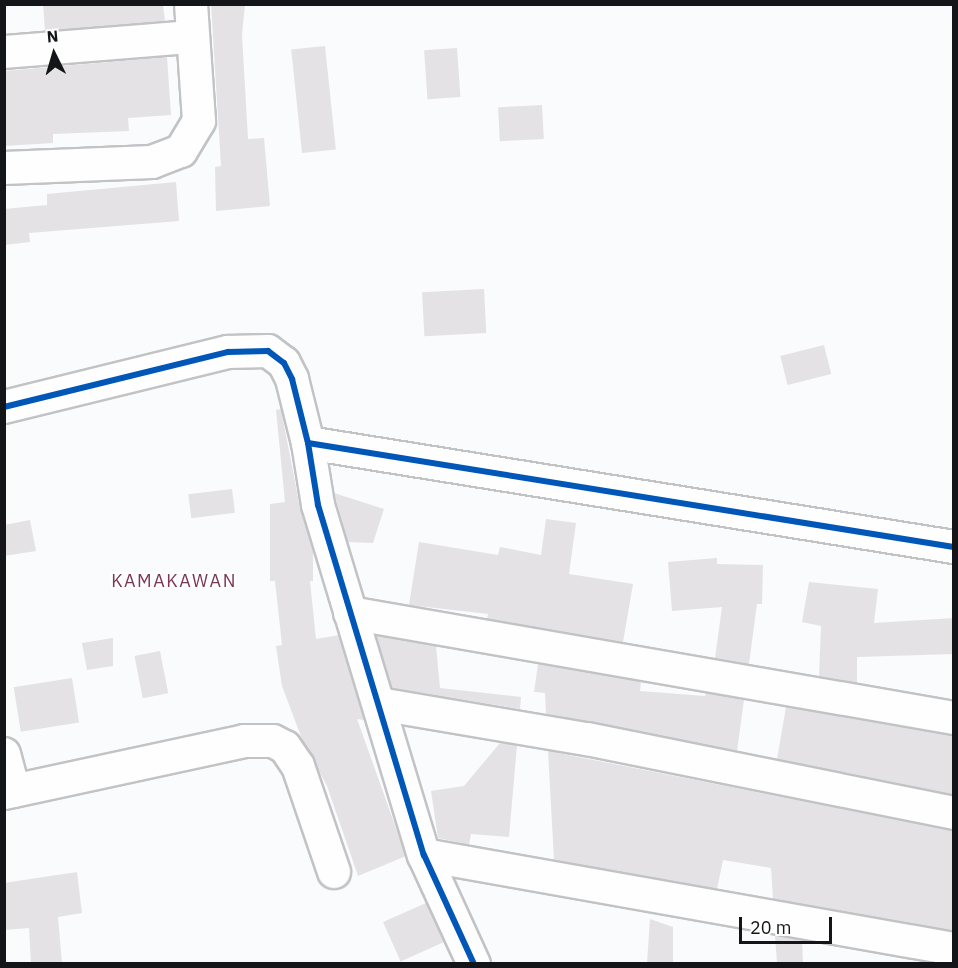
<!DOCTYPE html>
<html>
<head>
<meta charset="utf-8">
<style>
  body { margin:0 }
  #map { position:relative; width:958px; height:968px; overflow:hidden; background:#f9fbfd; font-family:"IBM Plex Sans",sans-serif }
  div>[style] { position:absolute }
  .building>* { inset:0; background:#e4e2e4; transform-origin:0 0 }
  .roads { filter:drop-shadow(2px 0 #c1c3c5) drop-shadow(-2px 0 #c1c3c5) drop-shadow(0 2px #c1c3c5) drop-shadow(0 -2px #c1c3c5) }
  .minor>* { height:32px; margin:-16px; padding:0 16px; transform-origin:16px; border-radius:16px; background:#fefeff }
  .cycleway>* { height:6px; margin:-3px; padding:0 3px; transform-origin:3px; border-radius:3px; background:#0057b8 }
  span { translate:-50% -50%; white-space:nowrap; text-align:center; line-height:1.15; -webkit-text-stroke:4.5px #fff; paint-order:stroke }
  .neighbourhood-label { font-size:18px; color:#7b3755; letter-spacing:1.5px }
  .frame { position:absolute; inset:0; border:6px solid #131518; pointer-events:none }
  .north { position:absolute; left:24px; top:24px; width:60px; height:60px; -webkit-text-stroke:4px #fff; paint-order:stroke; rotate:355deg; font-size:16px; font-weight:700; line-height:24px; text-align:center; color:#131518 }
  .north::after { content:''; display:block; margin:auto; width:21px; height:27px; background:#131518; clip-path:polygon(50% 0,100% 100%,50% 72%,0 100%) }
  .scale { position:absolute; left:739px; top:917px; width:93px; height:27px; box-sizing:border-box; border:3px solid #131518; border-top:0; padding-left:8px; font-size:18px; line-height:21px; white-space:nowrap; color:#131518; -webkit-text-stroke:4px #fff; paint-order:stroke }
</style>
</head>
<body>
<div id="map">
  <div class="building">
    <i style="clip-path:polygon(43px 4px,163px 4px,165px 21px,45px 31px)"></i>
    <i style="clip-path:polygon(211px 4px,245px 4px,242px 35px,248px 139px,264px 138px,270px 206px,216px 211px,215px 167px,221px 166px)"></i>
    <i style="left:325px;top:46px;width:104px;height:34px;rotate:84deg"></i>
    <i style="left:457px;top:48px;width:49px;height:33px;rotate:86deg"></i>
    <i style="clip-path:polygon(167px 57px,171px 115px,128px 118px,129px 131px,53px 134px,53px 143px,4px 146px,4px 71px)"></i>
    <i style="left:542px;top:105px;width:34px;height:44px;rotate:87deg"></i>
    <i style="clip-path:polygon(176px 182px,179px 221px,29px 233px,30px 242px,4px 245px,4px 209px,47px 205px,47px 194px)"></i>
    <i style="left:484px;top:289px;width:44px;height:62px;rotate:87deg"></i>
    <i style="left:824px;top:345px;width:30px;height:45px;rotate:76deg"></i>
    <i style="clip-path:polygon(281px 409px,300px 508px,313px 551px,313px 581px,310px 581px,316px 639px,339px 635px,364px 720px,357px 719px,406px 856px,358px 876px,327px 786px,302px 739px,282px 686px,276px 646px,282px 645px,275px 581px,270px 581px,270px 504px,285px 502px,276px 410px)"></i>
    <i style="left:232px;top:489px;width:24px;height:44px;rotate:83deg"></i>
    <i style="clip-path:polygon(334px 493px,384px 509px,373px 543px,348px 542px)"></i>
    <i style="clip-path:polygon(546px 519px,576px 523px,569px 574px,633px 584px,623px 642px,487px 619px,488px 614px,409px 605px,419px 542px,498px 555px,500px 547px,541px 555px)"></i>
    <i style="clip-path:polygon(30px 520px,36px 551px,4px 556px,4px 525px)"></i>
    <i style="clip-path:polygon(717px 558px,717px 564px,763px 565px,762px 604px,757px 604px,749px 664px,715px 658px,722px 607px,672px 611px,668px 562px)"></i>
    <i style="clip-path:polygon(809px 582px,878px 589px,874px 623px,954px 618px,954px 654px,857px 657px,857px 683px,819px 676px,821px 626px,802px 622px)"></i>
    <i style="clip-path:polygon(376px 636px,436px 646px,440px 688px,521px 697px,520px 709px,392px 688px)"></i>
    <i style="clip-path:polygon(113px 638px,113px 666px,87px 670px,82px 643px)"></i>
    <i style="left:160px;top:651px;width:43px;height:26px;rotate:79deg"></i>
    <i style="clip-path:polygon(538px 664px,641px 682px,640px 691px,705px 696px,706px 693px,744px 700px,737px 751px,546px 714px,545px 693px,534px 692px)"></i>
    <i style="left:72px;top:678px;width:45px;height:59px;rotate:81deg"></i>
    <i style="clip-path:polygon(786px 707px,954px 736px,954px 795px,777px 759px)"></i>
    <i style="clip-path:polygon(500px 743px,517px 745px,509px 837px,471px 834px,469px 845px,438px 838px,431px 791px,464px 786px)"></i>
    <i style="clip-path:polygon(548px 751px,954px 831px,954px 931px,773px 899px,771px 868px,723px 860px,717px 889px,554px 860px)"></i>
    <i style="clip-path:polygon(77px 872px,82px 913px,58px 917px,62px 963px,31px 963px,29px 928px,4px 930px,4px 883px)"></i>
    <i style="left:426px;top:903px;width:43px;height:47px;rotate:66deg"></i>
    <i style="clip-path:polygon(650px 919px,673px 927px,673px 963px,647px 963px)"></i>
    <i style="clip-path:polygon(775px 936px,802px 940px,803px 963px,777px 963px)"></i>
  </div>
  <div class="roads">
    <div class="minor">
      <i style="left:4px;top:52px;width:188px;rotate:-4.6deg"></i>
      <i style="left:4px;top:168px;width:148px;rotate:-2.3deg"></i>
      <i style="left:152px;top:162px;width:31px;rotate:-21deg"></i>
      <i style="left:181px;top:151px;width:35px;rotate:-59deg"></i>
      <i style="left:199px;top:121px;width:117px;rotate:-93.9deg"></i>
      <i style="left:4px;top:407px;width:231px;rotate:-13.8deg"></i>
      <i style="left:228px;top:352px;width:40px;rotate:-1.4deg"></i>
      <i style="left:268px;top:351px;width:20px;rotate:37deg"></i>
      <i style="left:284px;top:363px;width:18px;rotate:63deg"></i>
      <i style="left:292px;top:379px;width:66px;rotate:76deg"></i>
      <i style="left:308px;top:443px;width:63px;rotate:80.8deg"></i>
      <i style="left:318px;top:505px;width:366px;rotate:73.2deg"></i>
      <i style="left:424px;top:855px;width:120px;rotate:65.4deg"></i>
      <i style="left:308px;top:443px;width:654px;rotate:9.15deg"></i>
      <i style="left:350px;top:613px;width:613px;rotate:9.86deg"></i>
      <i style="left:379px;top:704px;width:211px;rotate:9.6deg"></i>
      <i style="left:587px;top:739px;width:374px;rotate:11.4deg"></i>
      <i style="left:4px;top:754px;width:38px;rotate:75deg"></i>
      <i style="left:4px;top:793px;width:246px;rotate:-12.2deg"></i>
      <i style="left:244px;top:741px;width:29px"></i>
      <i style="left:273px;top:741px;width:13px;rotate:27deg"></i>
      <i style="left:285px;top:747px;width:23px;rotate:56deg"></i>
      <i style="left:298px;top:766px;width:112px;rotate:71.2deg"></i>
      <i style="left:424px;top:855px;width:538px;rotate:10.06deg"></i>
    </div>
  </div>
  <div class="cycleway">
    <i style="left:4px;top:407px;width:231px;rotate:-13.8deg"></i>
    <i style="left:228px;top:352px;width:40px;rotate:-1.4deg"></i>
    <i style="left:268px;top:351px;width:20px;rotate:37deg"></i>
    <i style="left:284px;top:363px;width:18px;rotate:63deg"></i>
    <i style="left:292px;top:379px;width:66px;rotate:76deg"></i>
    <i style="left:308px;top:443px;width:63px;rotate:80.8deg"></i>
    <i style="left:318px;top:505px;width:366px;rotate:73.2deg"></i>
    <i style="left:424px;top:855px;width:120px;rotate:65.4deg"></i>
    <i style="left:308px;top:443px;width:654px;rotate:9.15deg"></i>
  </div>
  <div class="neighbourhood-label">
    <span style="left:174px;top:581px">KAMAKAWAN</span>
  </div>
  <div class="frame"></div>
  <div class="north">N</div>
  <div class="scale">20 m</div>
</div>
</body>
</html>
